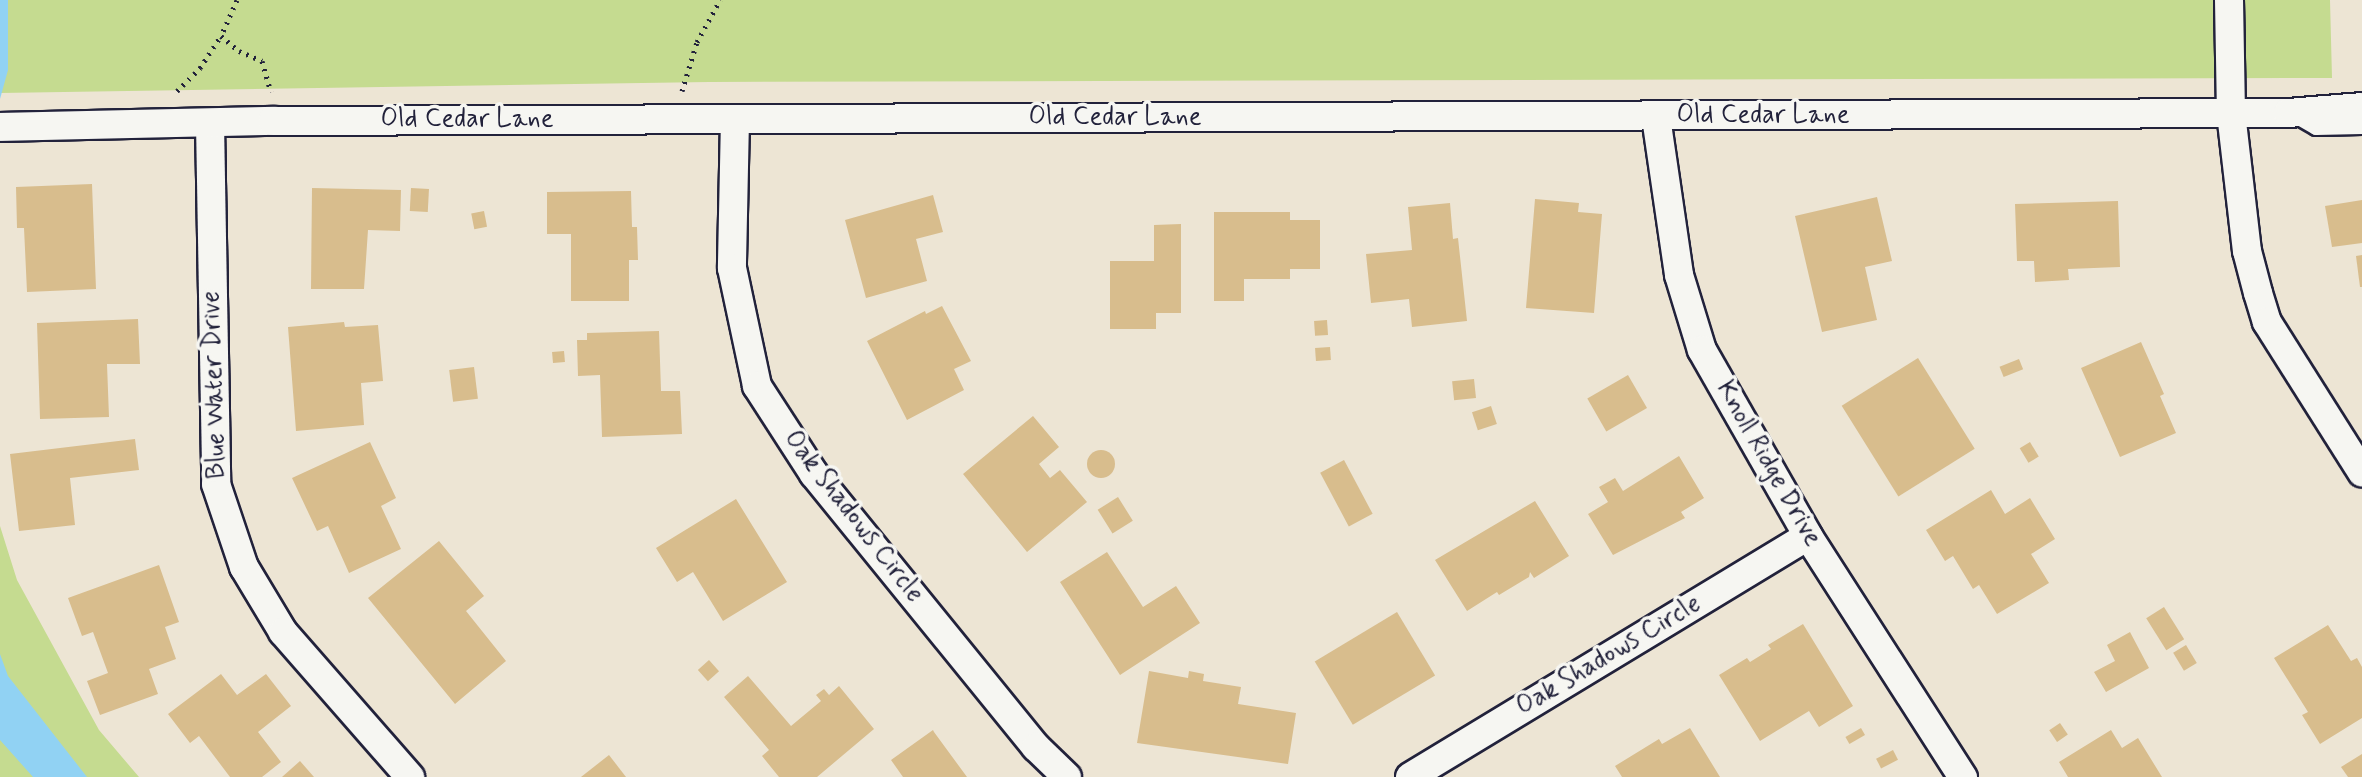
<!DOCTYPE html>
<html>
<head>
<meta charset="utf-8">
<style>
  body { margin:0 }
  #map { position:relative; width:2362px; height:777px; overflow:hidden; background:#ede5d4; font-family:Mynerve,sans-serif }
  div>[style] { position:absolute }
  .green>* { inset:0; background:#c5db90 }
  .water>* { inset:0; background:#91d2f3 }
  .building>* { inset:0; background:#d8bd8d; transform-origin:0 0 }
  .round { border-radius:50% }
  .path>* { height:5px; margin-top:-2.5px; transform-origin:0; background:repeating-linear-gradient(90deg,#22223b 0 2px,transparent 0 8px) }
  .roads { filter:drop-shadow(2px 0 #22223b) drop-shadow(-2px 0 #22223b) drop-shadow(0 2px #22223b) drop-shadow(0 -2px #22223b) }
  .service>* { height:14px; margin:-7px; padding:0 7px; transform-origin:7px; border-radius:7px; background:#f6f6f2 }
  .minor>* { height:28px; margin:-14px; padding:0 14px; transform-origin:14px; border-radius:14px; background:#f6f6f2 }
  span { translate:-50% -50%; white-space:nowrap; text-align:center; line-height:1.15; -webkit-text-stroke:7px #f6f6f2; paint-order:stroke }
  .street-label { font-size:26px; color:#22223b }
</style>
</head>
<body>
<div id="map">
  <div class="green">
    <i style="clip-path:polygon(0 0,2330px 0,2332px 78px,709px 82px,0 93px)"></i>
    <i style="clip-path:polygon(0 526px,17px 580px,99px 730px,139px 777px,0 777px)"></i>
  </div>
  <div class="water">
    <i style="clip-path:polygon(0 0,8px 0,8px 70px,0 99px)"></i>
    <i style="clip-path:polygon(0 654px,8px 676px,87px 777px,33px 777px,0 740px)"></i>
  </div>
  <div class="building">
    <i style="clip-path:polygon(92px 184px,96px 289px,27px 292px,24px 228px,17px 228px,16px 187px)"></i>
    <i style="clip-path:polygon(312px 188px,401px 190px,400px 231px,368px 230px,364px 289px,311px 289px)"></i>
    <i style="left:411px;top:188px;width:18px;height:23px;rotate:3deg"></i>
    <i style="clip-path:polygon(631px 191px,632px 227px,637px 227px,638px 260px,629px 260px,629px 301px,571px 301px,571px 234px,547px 234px,547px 192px)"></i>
    <i style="clip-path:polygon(933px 195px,943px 232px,916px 239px,927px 281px,866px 298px,845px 220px)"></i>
    <i style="clip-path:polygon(1877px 197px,1892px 261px,1865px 267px,1877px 320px,1822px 332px,1795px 216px)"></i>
    <i style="clip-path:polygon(1535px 199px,1579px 203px,1578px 212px,1602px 214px,1594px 313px,1526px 308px)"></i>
    <i style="clip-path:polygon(2362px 200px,2362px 243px,2332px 247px,2325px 206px)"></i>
    <i style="clip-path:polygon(2118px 201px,2120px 267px,2068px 269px,2069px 280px,2035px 282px,2034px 261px,2017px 261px,2015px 204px)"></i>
    <i style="clip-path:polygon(1450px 203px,1453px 239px,1458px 238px,1467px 321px,1412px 327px,1409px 299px,1371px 303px,1366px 254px,1412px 250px,1408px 207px)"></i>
    <i style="left:484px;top:211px;width:16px;height:13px;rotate:79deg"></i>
    <i style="clip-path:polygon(1214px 212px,1290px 212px,1290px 220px,1320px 220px,1320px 269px,1290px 269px,1290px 279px,1244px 279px,1244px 301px,1214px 301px)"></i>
    <i style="clip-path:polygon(1181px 224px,1181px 313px,1156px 313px,1156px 329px,1110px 329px,1110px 261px,1154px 261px,1154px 225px)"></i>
    <i style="clip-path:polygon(2362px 255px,2362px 287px,2360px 287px,2356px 256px)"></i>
    <i style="clip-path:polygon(942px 306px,971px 361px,954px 369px,964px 390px,907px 420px,867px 341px,925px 311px,926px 314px)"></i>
    <i style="clip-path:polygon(138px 319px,140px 364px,107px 364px,109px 417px,40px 419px,37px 323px)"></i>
    <i style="left:1327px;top:320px;width:15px;height:13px;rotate:86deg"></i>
    <i style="clip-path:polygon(344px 322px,345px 327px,378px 325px,383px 381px,361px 383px,364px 425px,296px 431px,288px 327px)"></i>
    <i style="clip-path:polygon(659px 331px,661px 391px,680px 391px,682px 434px,602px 437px,600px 375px,578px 376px,577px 340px,587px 340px,587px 333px)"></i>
    <i style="clip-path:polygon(2141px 342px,2164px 394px,2160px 396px,2176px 433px,2120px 457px,2081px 368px)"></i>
    <i style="left:1330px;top:347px;width:13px;height:15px;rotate:86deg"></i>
    <i style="left:564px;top:351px;width:11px;height:12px;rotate:85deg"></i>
    <i style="left:1918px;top:358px;width:107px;height:90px;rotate:58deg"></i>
    <i style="left:2019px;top:359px;width:11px;height:21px;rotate:68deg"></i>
    <i style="left:474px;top:367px;width:32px;height:25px;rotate:83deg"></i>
    <i style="left:1628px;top:375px;width:38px;height:47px;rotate:60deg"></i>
    <i style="left:1474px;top:379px;width:19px;height:22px;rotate:84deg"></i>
    <i style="left:1491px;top:406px;width:19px;height:20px;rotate:72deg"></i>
    <i style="clip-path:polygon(1033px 416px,1059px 447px,1039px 464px,1050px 478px,1060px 470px,1087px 502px,1027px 552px,963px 474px)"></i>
    <i style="clip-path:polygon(135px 439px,139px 470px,70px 478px,75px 525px,19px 531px,10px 454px)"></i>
    <i style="clip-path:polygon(370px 442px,396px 498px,381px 506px,401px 549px,349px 573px,328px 526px,317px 531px,292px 478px)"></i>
    <i style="left:2030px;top:442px;width:17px;height:12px;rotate:59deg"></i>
    <i class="round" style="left:1087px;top:450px;width:28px;height:28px"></i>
    <i style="clip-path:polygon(1679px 456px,1704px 498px,1681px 512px,1685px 518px,1613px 555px,1588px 514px,1608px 502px,1599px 487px,1615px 478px,1623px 491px)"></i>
    <i style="left:1344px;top:460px;width:61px;height:27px;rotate:62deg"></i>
    <i style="clip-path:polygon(1991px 490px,2005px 514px,2030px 498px,2055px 539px,2031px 554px,2049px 583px,1997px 614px,1979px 585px,1973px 589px,1953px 556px,1945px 561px,1926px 530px)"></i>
    <i style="left:1118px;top:497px;width:28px;height:24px;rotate:58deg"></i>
    <i style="clip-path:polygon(736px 499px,787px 582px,723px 621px,693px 572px,677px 582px,656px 548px)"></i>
    <i style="clip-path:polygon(1535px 501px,1569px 556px,1534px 578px,1530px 572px,1529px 577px,1499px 595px,1497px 592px,1467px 611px,1435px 560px)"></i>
    <i style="clip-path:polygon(439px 541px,484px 596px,466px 611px,506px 661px,455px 704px,368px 598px)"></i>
    <i style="clip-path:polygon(1107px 552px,1143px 607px,1176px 586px,1200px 623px,1120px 675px,1060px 582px)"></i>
    <i style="clip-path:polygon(159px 565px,179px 622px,165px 627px,176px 659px,149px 669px,158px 694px,100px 715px,87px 681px,108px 673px,93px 632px,82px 636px,68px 598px)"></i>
    <i style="left:2164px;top:607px;width:38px;height:21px;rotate:58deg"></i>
    <i style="left:1397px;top:612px;width:74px;height:96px;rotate:59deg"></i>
    <i style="clip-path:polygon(1803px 624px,1853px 706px,1819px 727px,1809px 711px,1760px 741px,1719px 675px,1747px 658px,1750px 662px,1771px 649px,1768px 645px)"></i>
    <i style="clip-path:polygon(2328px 625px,2351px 661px,2357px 658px,2362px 667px,2362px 718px,2320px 744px,2302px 715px,2308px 712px,2274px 658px)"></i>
    <i style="clip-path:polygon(2130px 632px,2149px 668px,2106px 692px,2094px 672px,2115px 661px,2107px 645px)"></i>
    <i style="left:2186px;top:645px;width:21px;height:15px;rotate:59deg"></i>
    <i style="left:709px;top:660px;width:15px;height:15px;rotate:48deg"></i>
    <i style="clip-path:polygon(1149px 671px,1188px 678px,1189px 671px,1204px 674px,1203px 681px,1241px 687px,1238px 704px,1296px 713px,1288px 764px,1137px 743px)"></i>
    <i style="clip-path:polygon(221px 674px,237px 695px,266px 674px,291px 706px,258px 732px,281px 762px,262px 777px,230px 777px,199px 736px,190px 743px,168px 714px)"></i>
    <i style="clip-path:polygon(748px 676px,791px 726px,821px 701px,816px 695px,824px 689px,829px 695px,839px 686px,874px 729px,817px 777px,779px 777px,762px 756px,769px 750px,724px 697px)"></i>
    <i style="left:2060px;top:723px;width:14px;height:13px;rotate:56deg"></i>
    <i style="clip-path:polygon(1690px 728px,1720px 777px,1622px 777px,1615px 766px,1659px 739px,1662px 744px)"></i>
    <i style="left:1861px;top:728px;width:8px;height:18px;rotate:60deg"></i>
    <i style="clip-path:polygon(933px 730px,934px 732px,967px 777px,903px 777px,891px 760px)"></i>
    <i style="clip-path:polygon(2111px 730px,2122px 748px,2138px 738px,2162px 777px,2068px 777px,2059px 762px)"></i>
    <i style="left:1893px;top:750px;width:11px;height:19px;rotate:63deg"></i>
    <i style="clip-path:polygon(2362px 754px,2362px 777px,2348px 777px,2341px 767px)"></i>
    <i style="clip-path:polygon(609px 755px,626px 777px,581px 777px)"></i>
    <i style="clip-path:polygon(300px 761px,314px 777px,282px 777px)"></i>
  </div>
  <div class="path">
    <i style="left:237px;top:0;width:39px;rotate:114deg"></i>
    <i style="left:221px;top:36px;width:23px;rotate:40deg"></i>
    <i style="left:239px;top:51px;width:25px;rotate:23deg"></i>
    <i style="left:262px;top:61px;width:32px;rotate:74deg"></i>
    <i style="left:177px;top:91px;width:33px;rotate:-45deg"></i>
    <i style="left:200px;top:68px;width:38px;rotate:-57deg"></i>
    <i style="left:682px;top:91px;width:51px;rotate:-73deg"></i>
    <i style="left:697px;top:42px;width:48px;rotate:-61.3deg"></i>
  </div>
  <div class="roads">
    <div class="service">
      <i style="left:2297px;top:117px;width:22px;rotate:30deg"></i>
      <i style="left:2316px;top:128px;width:46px;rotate:-1.2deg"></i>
    </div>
    <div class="minor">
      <i style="left:2229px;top:0;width:113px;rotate:89deg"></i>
      <i style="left:2231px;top:113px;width:139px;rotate:83.4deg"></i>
      <i style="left:2247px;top:251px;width:43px;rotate:75.3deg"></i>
      <i style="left:2258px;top:293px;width:30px;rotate:73deg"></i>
      <i style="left:2267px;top:322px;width:178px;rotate:57.7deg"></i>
      <i style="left:1656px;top:117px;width:160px;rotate:81.7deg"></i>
      <i style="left:1679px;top:275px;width:78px;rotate:73deg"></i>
      <i style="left:1702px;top:350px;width:214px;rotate:60.3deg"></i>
      <i style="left:1808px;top:536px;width:287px;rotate:57.3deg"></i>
      <i style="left:735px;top:119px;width:149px;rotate:91.2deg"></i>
      <i style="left:732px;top:268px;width:121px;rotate:78deg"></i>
      <i style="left:757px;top:386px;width:105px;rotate:57.1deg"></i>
      <i style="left:814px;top:474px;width:352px;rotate:50.9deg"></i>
      <i style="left:1036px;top:747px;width:43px;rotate:44.1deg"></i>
      <i style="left:210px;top:123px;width:361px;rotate:89deg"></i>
      <i style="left:216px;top:484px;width:88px;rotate:71.4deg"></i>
      <i style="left:244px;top:567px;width:76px;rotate:59deg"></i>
      <i style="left:283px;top:632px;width:193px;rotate:48.8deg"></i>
      <i style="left:0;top:127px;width:273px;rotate:-1.3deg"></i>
      <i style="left:273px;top:121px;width:2015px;rotate:-0.23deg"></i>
      <i style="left:2288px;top:113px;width:74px;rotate:-4.6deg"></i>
      <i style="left:1410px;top:777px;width:465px;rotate:-31.2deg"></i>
    </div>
  </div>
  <div class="street-label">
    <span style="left:1763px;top:116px">Old Cedar Lane</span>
    <span style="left:1115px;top:118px">Old Cedar Lane</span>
    <span style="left:467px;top:120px">Old Cedar Lane</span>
    <span style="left:215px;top:385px;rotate:-92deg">Blue Water Drive</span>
    <span style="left:1768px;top:464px;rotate:60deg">Knoll Ridge Drive</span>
    <span style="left:853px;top:517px;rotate:52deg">Oak Shadows Circle</span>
    <span style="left:1609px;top:656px;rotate:-31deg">Oak Shadows Circle</span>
  </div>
</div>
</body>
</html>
